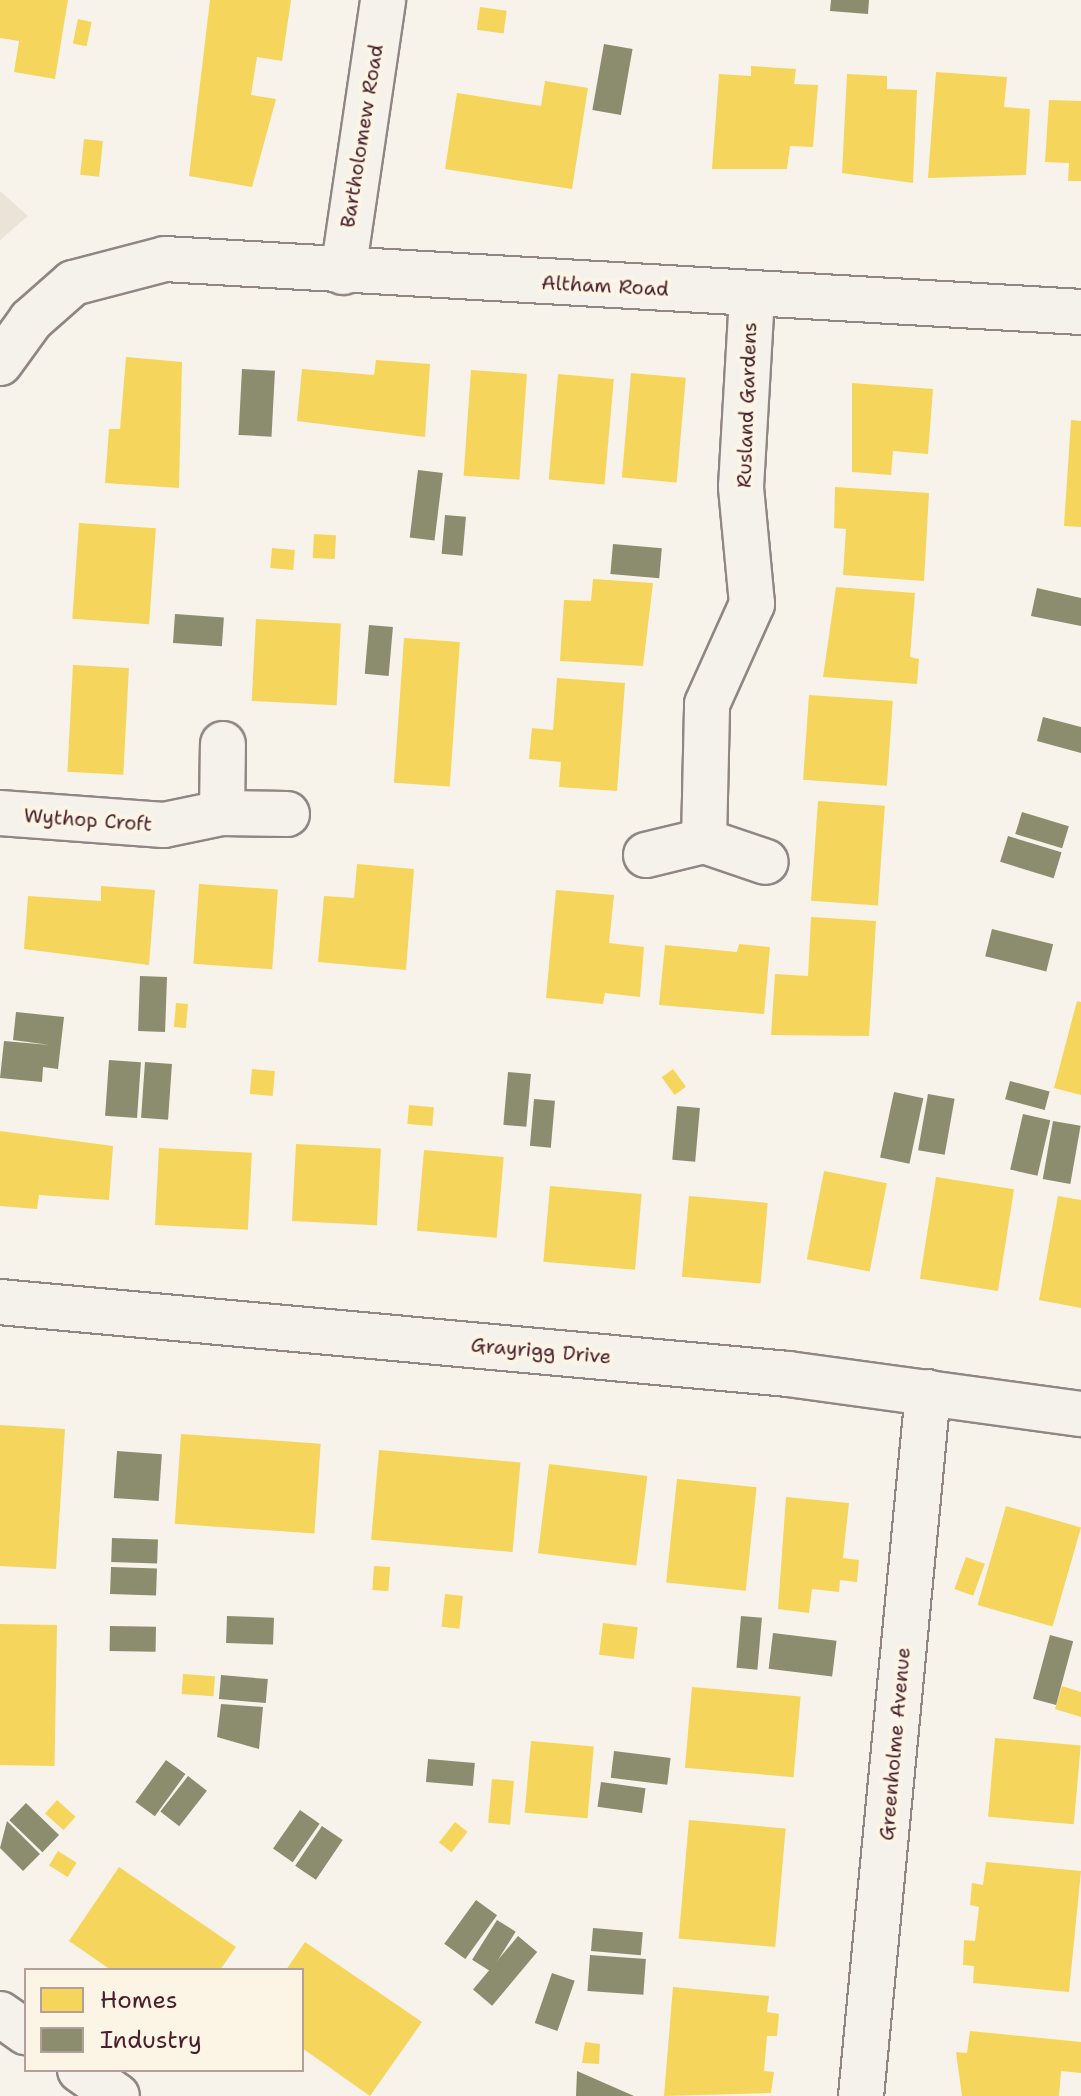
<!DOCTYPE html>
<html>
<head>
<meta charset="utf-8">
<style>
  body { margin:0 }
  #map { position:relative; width:1081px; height:2096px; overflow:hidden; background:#f7f3ea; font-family:"Shantell Sans",sans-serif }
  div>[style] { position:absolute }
  .green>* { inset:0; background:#ebe2d8 }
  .homes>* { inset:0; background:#f6d55c; transform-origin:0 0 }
  .industry>* { inset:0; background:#8c8c6e; transform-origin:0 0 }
  .roads { filter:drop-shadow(2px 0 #908684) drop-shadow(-2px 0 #908684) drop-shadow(0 2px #908684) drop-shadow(0 -2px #908684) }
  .minor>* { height:44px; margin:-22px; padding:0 22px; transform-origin:22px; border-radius:22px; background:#f5f2ec }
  span { translate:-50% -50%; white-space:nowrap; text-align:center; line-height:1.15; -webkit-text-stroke:8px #fcf5e5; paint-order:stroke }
  .street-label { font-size:20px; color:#4a1f2b }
  .legend { position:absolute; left:24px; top:1968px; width:280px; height:104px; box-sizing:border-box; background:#fcf5e5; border:2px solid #b59f9b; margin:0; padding:10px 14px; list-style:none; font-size:24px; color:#4a1f2b }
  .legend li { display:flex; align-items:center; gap:16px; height:40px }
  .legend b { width:40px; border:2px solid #b59f9b }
</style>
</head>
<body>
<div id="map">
  <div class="green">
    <i style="clip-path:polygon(0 191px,28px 216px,0 240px)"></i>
  </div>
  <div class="homes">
    <i style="clip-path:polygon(0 0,68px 0,55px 79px,14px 72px,19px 41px,0 38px)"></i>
    <i style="clip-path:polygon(210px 0,291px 0,282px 61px,257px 57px,251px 95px,276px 99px,252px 187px,189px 176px)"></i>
    <i style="left:480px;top:7px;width:27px;height:23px;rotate:8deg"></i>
    <i style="left:78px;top:19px;width:14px;height:25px;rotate:12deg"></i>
    <i style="clip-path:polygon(751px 66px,796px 69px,794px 84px,818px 85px,813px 147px,790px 146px,787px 169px,712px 169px,719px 74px,751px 76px)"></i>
    <i style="clip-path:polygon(936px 72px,1007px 77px,1004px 107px,1030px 109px,1026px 175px,928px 178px)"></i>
    <i style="clip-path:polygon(847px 74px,887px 76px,887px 89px,917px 90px,913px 183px,842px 173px)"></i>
    <i style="clip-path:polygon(545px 81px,588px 88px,572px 189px,445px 169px,457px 93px,541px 106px)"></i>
    <i style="clip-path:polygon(1049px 100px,1081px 101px,1081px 181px,1068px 181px,1069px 163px,1045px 162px)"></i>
    <i style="left:84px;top:139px;width:19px;height:36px;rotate:6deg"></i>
    <i style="clip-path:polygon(126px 357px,182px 362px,179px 488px,105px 483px,109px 429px,120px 429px)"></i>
    <i style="clip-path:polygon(376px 360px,430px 364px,425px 437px,297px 421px,302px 369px,374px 375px)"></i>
    <i style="left:471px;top:370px;width:56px;height:106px;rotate:4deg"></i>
    <i style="left:631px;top:373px;width:55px;height:105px;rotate:5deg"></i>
    <i style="left:558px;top:374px;width:56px;height:106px;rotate:5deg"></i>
    <i style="clip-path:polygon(852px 383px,933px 389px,928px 454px,893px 451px,891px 475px,852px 472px)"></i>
    <i style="clip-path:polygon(1071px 420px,1081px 421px,1081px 527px,1064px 526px)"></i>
    <i style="clip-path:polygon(835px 487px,929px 493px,924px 581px,843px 575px,846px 529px,834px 528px)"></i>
    <i style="left:79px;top:523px;width:77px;height:96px;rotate:4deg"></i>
    <i style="left:314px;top:534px;width:22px;height:24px;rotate:3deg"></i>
    <i style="left:272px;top:548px;width:23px;height:20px;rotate:5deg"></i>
    <i style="clip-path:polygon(593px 579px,653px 583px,643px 666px,560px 661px,564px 600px,591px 601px)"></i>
    <i style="clip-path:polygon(836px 587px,915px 593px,910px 657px,919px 659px,917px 684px,823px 677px)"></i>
    <i style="left:256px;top:619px;width:85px;height:82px;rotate:3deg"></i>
    <i style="left:404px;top:638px;width:56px;height:145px;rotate:4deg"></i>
    <i style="left:73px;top:665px;width:56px;height:107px;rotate:3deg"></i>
    <i style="clip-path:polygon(557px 678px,625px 683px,617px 791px,559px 787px,561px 762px,529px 759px,532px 728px,553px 730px)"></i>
    <i style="left:809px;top:695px;width:84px;height:85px;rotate:4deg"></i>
    <i style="left:818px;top:801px;width:67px;height:100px;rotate:4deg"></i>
    <i style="clip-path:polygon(357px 864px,414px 869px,406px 970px,318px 962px,324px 896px,354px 898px)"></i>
    <i style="left:199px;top:884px;width:79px;height:80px;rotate:4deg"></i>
    <i style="clip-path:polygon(101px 886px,155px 890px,149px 965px,24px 949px,28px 896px,101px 901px)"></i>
    <i style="clip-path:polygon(556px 890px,614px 895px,609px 943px,644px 947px,640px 997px,605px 993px,603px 1004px,546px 998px)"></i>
    <i style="clip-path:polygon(811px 917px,876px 921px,869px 1036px,771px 1035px,775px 974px,808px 976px)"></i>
    <i style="clip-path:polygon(739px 944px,770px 947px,764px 1014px,659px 1005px,665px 945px,737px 952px)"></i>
    <i style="clip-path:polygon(1077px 1001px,1081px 1002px,1081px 1095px,1054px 1088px)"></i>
    <i style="left:176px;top:1003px;width:12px;height:24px;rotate:5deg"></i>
    <i style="left:252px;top:1069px;width:23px;height:25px;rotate:5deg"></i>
    <i style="left:673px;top:1069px;width:22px;height:14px;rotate:54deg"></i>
    <i style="left:409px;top:1105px;width:25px;height:19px;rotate:5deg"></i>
    <i style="clip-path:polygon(0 1131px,113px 1146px,109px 1200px,39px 1195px,37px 1209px,0 1206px)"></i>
    <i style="left:296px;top:1144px;width:85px;height:77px;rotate:3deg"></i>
    <i style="left:159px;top:1148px;width:93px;height:77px;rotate:3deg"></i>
    <i style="left:424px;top:1150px;width:80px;height:81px;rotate:5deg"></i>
    <i style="left:824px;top:1171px;width:64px;height:90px;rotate:11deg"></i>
    <i style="left:936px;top:1177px;width:79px;height:103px;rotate:9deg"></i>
    <i style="left:550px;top:1186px;width:92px;height:76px;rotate:5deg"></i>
    <i style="left:689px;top:1196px;width:79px;height:81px;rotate:5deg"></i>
    <i style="clip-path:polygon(1058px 1196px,1081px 1200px,1081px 1308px,1039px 1300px)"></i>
    <i style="clip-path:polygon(0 1425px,65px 1429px,56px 1569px,0 1566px)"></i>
    <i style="left:181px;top:1434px;width:140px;height:90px;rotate:4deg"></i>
    <i style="left:379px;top:1450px;width:142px;height:90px;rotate:5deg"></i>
    <i style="left:549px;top:1464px;width:99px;height:90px;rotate:7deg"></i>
    <i style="left:677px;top:1479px;width:80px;height:104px;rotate:6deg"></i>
    <i style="clip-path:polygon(786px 1497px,849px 1503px,843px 1558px,859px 1560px,857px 1582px,840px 1580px,839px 1592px,812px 1589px,809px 1613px,778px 1609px)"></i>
    <i style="left:1006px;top:1506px;width:78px;height:103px;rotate:16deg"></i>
    <i style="left:966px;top:1557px;width:20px;height:34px;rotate:20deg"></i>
    <i style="left:374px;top:1566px;width:16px;height:24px;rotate:4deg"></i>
    <i style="left:445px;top:1594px;width:18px;height:33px;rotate:6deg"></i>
    <i style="left:603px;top:1623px;width:35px;height:32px;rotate:7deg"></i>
    <i style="left:0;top:1624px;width:57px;height:141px;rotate:1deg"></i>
    <i style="left:183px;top:1674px;width:32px;height:20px;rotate:4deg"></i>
    <i style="clip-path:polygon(1062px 1686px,1081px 1692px,1081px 1717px,1055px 1709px)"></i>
    <i style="left:692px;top:1687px;width:109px;height:81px;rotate:5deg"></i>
    <i style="left:995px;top:1738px;width:86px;height:79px;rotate:5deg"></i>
    <i style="left:531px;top:1741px;width:63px;height:72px;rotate:5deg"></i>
    <i style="left:492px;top:1779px;width:22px;height:44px;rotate:5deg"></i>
    <i style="left:57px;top:1800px;width:25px;height:18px;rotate:42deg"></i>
    <i style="left:689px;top:1820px;width:97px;height:119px;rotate:5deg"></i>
    <i style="left:455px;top:1822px;width:16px;height:26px;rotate:38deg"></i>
    <i style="left:58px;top:1851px;width:22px;height:17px;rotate:32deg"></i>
    <i style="clip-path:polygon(986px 1862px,1081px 1871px,1069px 1992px,973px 1983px,974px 1966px,963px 1965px,964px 1940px,975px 1941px,979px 1907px,970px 1905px,972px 1883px,983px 1885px)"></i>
    <i style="clip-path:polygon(119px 1867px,236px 1947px,220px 1970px,111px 1970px,69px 1941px)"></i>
    <i style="clip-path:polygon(305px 1942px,422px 2022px,370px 2096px,302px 2048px,302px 1970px,286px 1970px)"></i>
    <i style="clip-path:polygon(673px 1987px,769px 1996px,767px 2012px,779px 2014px,777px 2036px,767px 2036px,764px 2071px,774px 2072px,771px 2093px,664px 2096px)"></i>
    <i style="clip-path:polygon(970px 2031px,1081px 2042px,1081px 2073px,1061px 2071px,1059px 2096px,962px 2096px,956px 2052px,967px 2053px)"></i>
    <i style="clip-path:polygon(585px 2042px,600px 2044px,599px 2064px,582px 2063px)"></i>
  </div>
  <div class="industry">
    <i style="clip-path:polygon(831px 0,869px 0,868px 14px,830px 11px)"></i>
    <i style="left:604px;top:44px;width:29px;height:67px;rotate:10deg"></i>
    <i style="left:242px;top:369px;width:33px;height:66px;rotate:3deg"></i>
    <i style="left:418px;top:470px;width:25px;height:68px;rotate:7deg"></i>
    <i style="left:445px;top:515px;width:21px;height:39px;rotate:5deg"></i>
    <i style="left:613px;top:544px;width:49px;height:30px;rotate:5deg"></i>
    <i style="clip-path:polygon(1037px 588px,1081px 598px,1081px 626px,1031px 616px)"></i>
    <i style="left:175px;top:614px;width:49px;height:29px;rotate:4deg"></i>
    <i style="left:369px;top:625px;width:24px;height:49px;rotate:5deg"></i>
    <i style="clip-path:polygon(1043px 717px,1081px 727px,1081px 753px,1037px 741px)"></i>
    <i style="left:1022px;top:812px;width:49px;height:23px;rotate:17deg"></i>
    <i style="left:1008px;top:836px;width:56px;height:27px;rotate:17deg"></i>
    <i style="left:992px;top:929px;width:63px;height:28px;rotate:14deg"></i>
    <i style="left:140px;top:976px;width:27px;height:55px;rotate:2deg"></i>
    <i style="clip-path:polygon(16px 1012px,64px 1017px,58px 1069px,43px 1067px,42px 1082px,0 1078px,4px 1041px,50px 1045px,13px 1040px)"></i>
    <i style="left:109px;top:1060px;width:32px;height:56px;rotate:4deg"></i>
    <i style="left:145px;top:1062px;width:27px;height:56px;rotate:4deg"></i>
    <i style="left:508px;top:1072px;width:23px;height:53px;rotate:5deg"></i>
    <i style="left:1010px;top:1081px;width:41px;height:19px;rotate:15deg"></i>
    <i style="left:894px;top:1092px;width:30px;height:67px;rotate:12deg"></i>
    <i style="left:928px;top:1094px;width:27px;height:57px;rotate:10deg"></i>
    <i style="left:534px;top:1099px;width:21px;height:47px;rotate:5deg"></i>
    <i style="left:677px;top:1106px;width:23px;height:54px;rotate:5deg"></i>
    <i style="left:1023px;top:1114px;width:28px;height:57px;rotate:13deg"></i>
    <i style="left:1053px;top:1121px;width:28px;height:59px;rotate:10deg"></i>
    <i style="left:117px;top:1451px;width:45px;height:47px;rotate:4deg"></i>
    <i style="left:112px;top:1538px;width:46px;height:24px;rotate:2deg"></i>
    <i style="left:111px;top:1567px;width:46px;height:27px;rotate:2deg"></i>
    <i style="left:227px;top:1616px;width:47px;height:27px;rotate:2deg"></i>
    <i style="left:741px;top:1616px;width:21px;height:52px;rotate:5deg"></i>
    <i style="left:110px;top:1626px;width:46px;height:25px;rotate:1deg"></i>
    <i style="left:773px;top:1633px;width:64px;height:36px;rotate:7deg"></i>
    <i style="left:1050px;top:1635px;width:24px;height:66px;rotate:15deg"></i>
    <i style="left:221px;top:1675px;width:47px;height:24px;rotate:5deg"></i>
    <i style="clip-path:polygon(221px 1704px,263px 1707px,259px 1749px,217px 1737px)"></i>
    <i style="left:614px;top:1751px;width:57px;height:27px;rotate:7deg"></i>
    <i style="left:428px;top:1759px;width:47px;height:23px;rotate:5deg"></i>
    <i style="left:166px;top:1760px;width:24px;height:52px;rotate:36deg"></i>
    <i style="left:188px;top:1776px;width:24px;height:45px;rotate:38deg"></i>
    <i style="left:601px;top:1782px;width:45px;height:25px;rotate:8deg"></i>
    <i style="left:26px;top:1803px;width:46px;height:24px;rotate:44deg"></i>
    <i style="left:300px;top:1810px;width:24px;height:47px;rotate:35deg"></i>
    <i style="clip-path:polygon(7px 1821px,40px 1854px,23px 1871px,0 1848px)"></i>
    <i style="left:322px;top:1826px;width:25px;height:48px;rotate:34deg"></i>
    <i style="left:476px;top:1900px;width:26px;height:54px;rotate:36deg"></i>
    <i style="left:497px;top:1920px;width:22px;height:47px;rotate:32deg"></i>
    <i style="left:593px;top:1928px;width:50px;height:23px;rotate:5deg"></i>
    <i style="left:518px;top:1936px;width:25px;height:70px;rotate:40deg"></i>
    <i style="left:590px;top:1955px;width:56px;height:36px;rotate:4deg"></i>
    <i style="left:552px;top:1973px;width:24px;height:53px;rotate:19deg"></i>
    <i style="clip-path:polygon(577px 2071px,634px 2096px,576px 2096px)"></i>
  </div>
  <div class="roads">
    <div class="minor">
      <i style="left:343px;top:272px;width:275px;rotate:-81.6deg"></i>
      <i style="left:0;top:363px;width:53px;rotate:-54.2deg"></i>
      <i style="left:31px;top:320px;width:56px;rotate:-41.4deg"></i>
      <i style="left:73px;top:283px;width:95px;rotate:-14.6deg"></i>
      <i style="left:165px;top:259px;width:918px;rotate:3.31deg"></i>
      <i style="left:0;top:813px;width:164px;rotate:4.2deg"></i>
      <i style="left:164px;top:825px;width:59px;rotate:-11.7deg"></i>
      <i style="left:222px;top:813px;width:65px;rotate:0.9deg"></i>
      <i style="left:222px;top:813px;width:69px;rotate:-89.2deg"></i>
      <i style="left:704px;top:841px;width:65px;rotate:18.7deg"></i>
      <i style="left:646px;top:855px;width:60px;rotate:-13.6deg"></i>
      <i style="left:704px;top:841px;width:137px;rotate:-88.7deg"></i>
      <i style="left:707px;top:704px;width:110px;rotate:-65.8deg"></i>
      <i style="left:752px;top:604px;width:118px;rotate:-95.4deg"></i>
      <i style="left:741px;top:487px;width:193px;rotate:-86.7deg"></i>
      <i style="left:0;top:1302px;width:791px;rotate:5.22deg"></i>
      <i style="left:788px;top:1374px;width:296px;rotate:7.8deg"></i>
      <i style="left:0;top:2014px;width:32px;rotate:35deg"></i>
      <i style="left:80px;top:2070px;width:45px;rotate:35.1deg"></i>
      <i style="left:861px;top:2096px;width:707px;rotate:-84.56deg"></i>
    </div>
  </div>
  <div class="street-label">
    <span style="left:362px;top:136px;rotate:-81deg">Bartholomew Road</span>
    <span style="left:605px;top:286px;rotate:3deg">Altham Road</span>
    <span style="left:747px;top:405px;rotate:-88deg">Rusland Gardens</span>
    <span style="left:88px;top:820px;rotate:4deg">Wythop Croft</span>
    <span style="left:541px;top:1351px;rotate:5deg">Grayrigg Drive</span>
    <span style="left:895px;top:1744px;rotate:-85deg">Greenholme Avenue</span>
  </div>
  <ul class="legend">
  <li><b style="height:22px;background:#f6d55c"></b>Homes</li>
  <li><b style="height:22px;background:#8c8c6e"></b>Industry</li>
  </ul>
</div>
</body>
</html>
